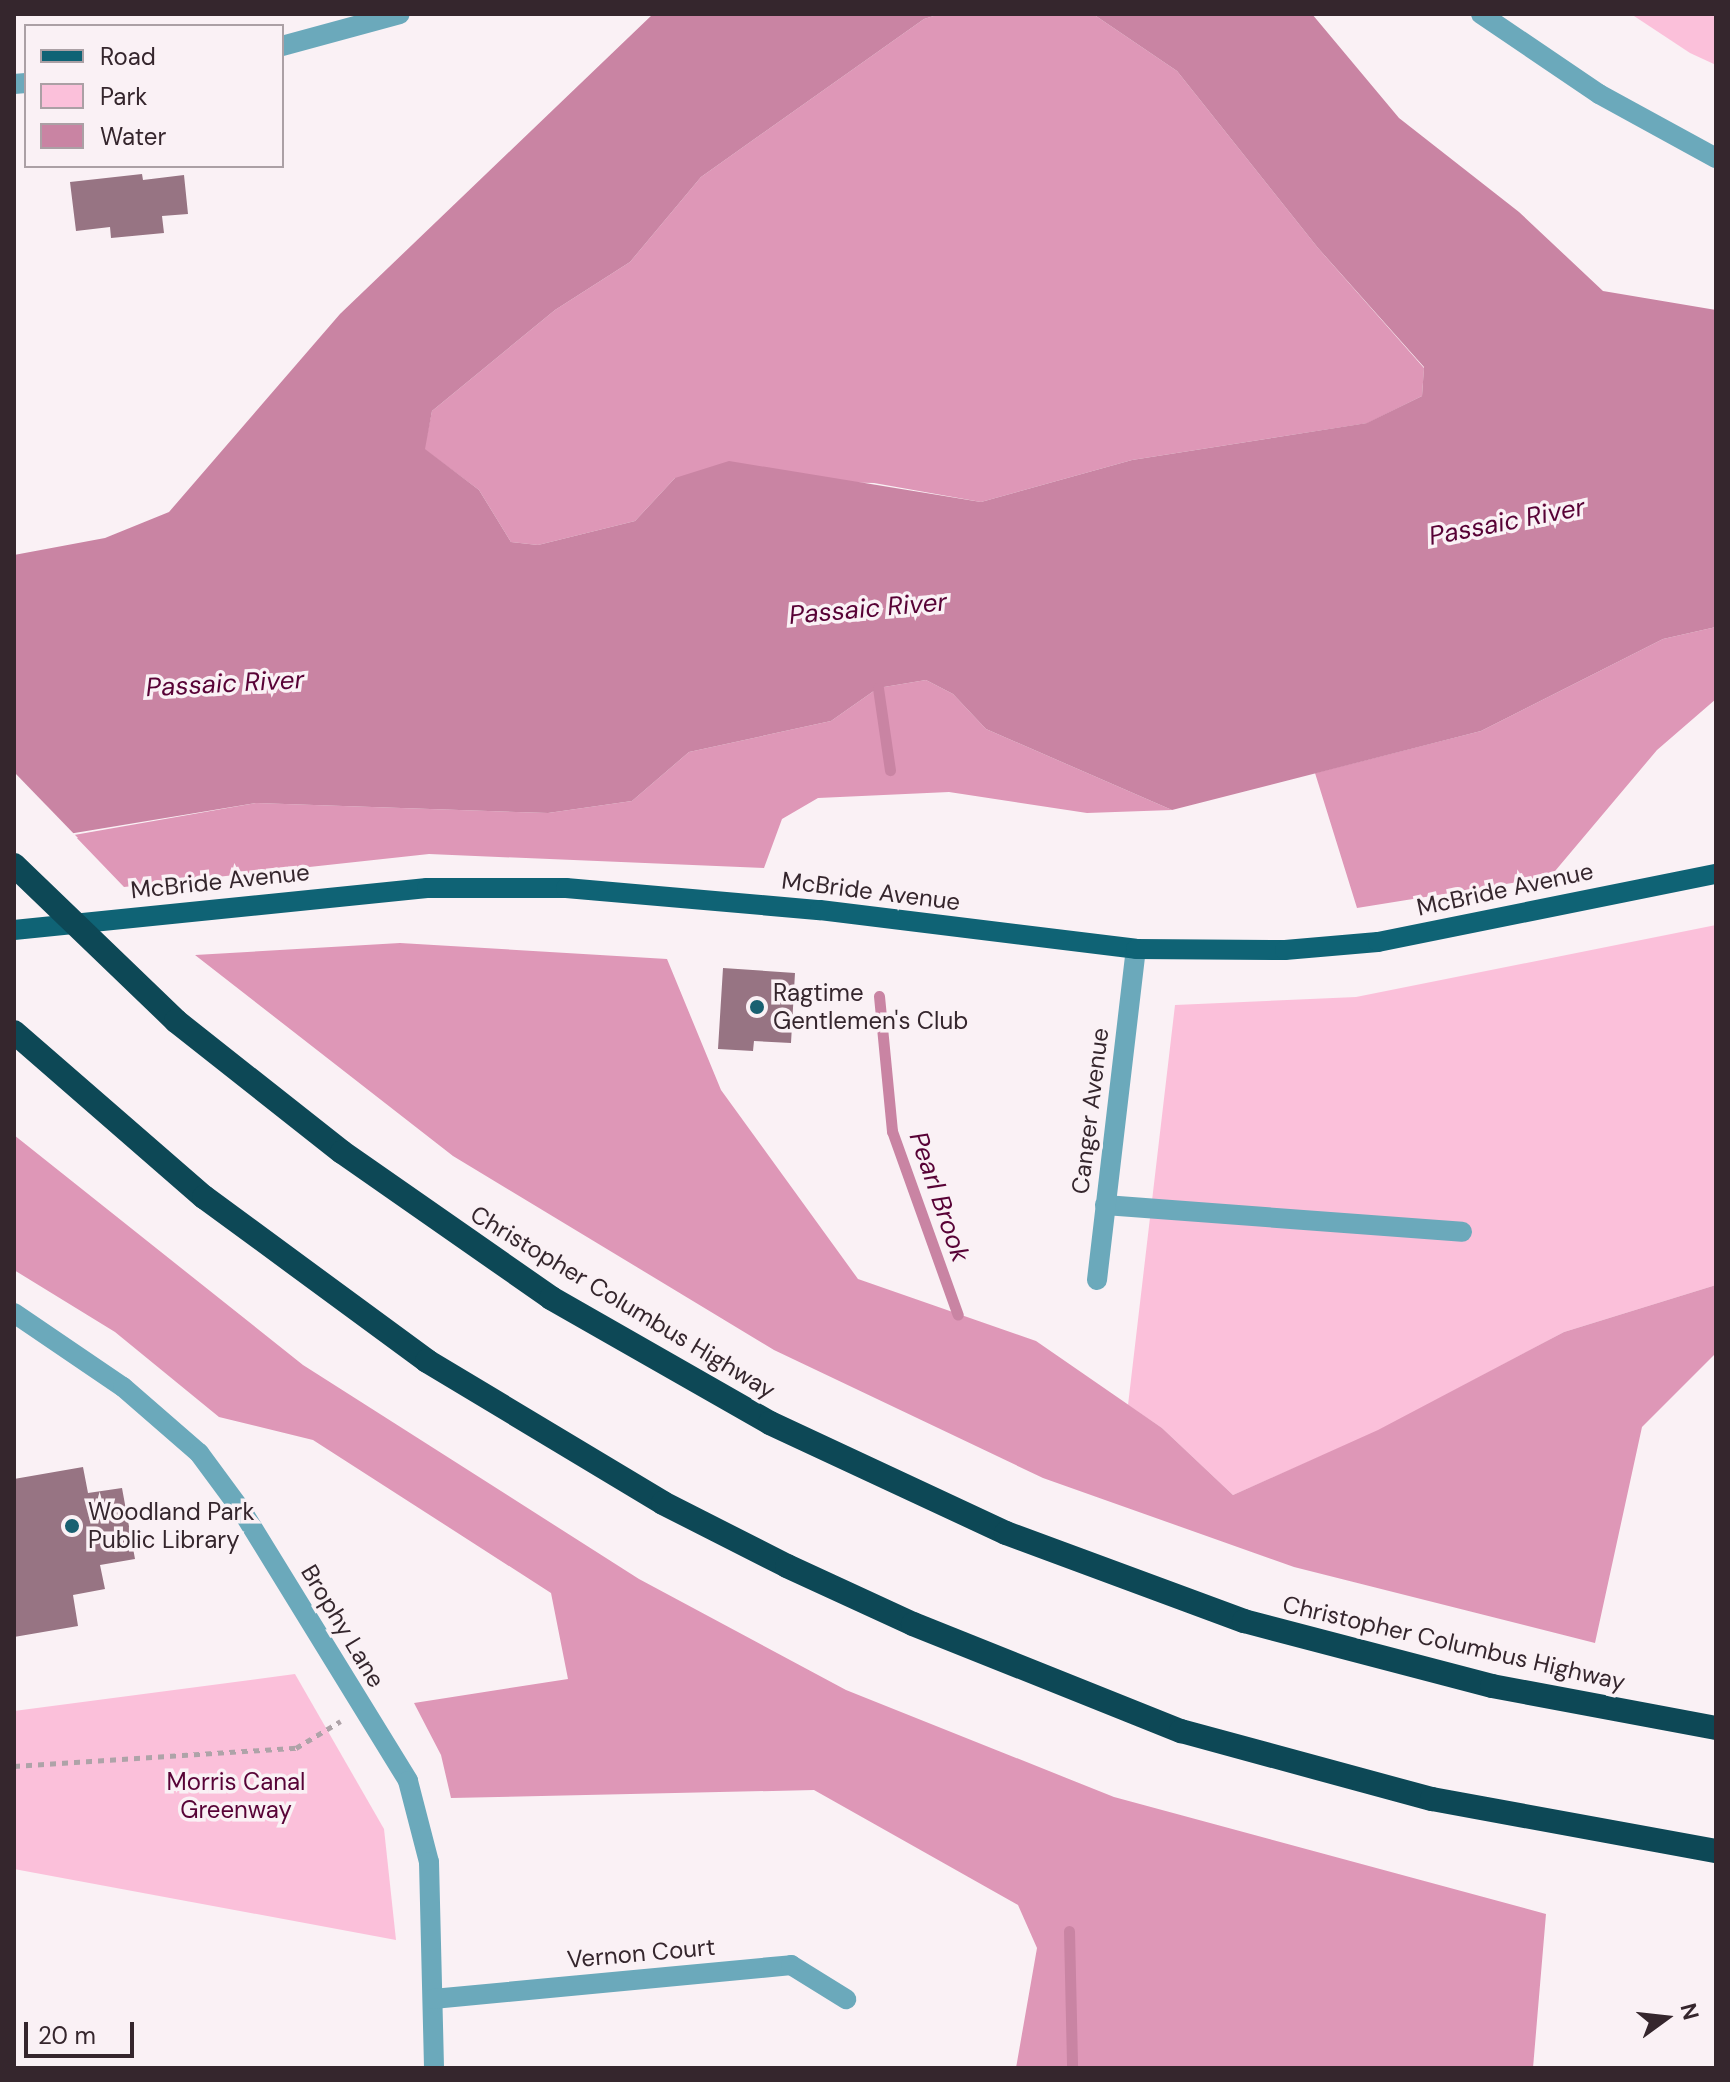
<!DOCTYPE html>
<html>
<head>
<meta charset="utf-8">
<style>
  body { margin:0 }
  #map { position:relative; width:1730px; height:2082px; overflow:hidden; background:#faf1f5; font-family:"DM Sans",sans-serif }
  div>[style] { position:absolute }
  .green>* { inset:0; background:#fbc0da }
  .forest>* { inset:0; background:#de97b7 }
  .water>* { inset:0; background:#c984a3 }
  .pier>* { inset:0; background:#faf1f5 }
  .stream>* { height:11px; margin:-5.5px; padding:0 5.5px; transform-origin:5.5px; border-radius:5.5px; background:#c984a3 }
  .building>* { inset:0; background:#977483 }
  .path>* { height:5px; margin-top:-2.5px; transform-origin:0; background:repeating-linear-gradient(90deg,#aea3a8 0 6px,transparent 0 12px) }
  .minor>* { height:20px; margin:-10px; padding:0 10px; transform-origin:10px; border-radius:10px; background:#6ba9bb }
  .major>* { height:20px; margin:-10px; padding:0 10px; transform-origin:10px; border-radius:10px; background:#0f6375 }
  .highway>* { height:24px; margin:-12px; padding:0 12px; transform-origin:12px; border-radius:12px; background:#0d4856 }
  .dots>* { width:22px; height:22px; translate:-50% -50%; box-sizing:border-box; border:4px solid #faf1f5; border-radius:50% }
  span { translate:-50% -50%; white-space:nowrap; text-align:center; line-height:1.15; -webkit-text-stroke:7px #faf1f5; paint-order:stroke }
  .street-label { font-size:24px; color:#35262d }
  .poi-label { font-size:24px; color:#35262d }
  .left { translate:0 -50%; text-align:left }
  .park-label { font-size:24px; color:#580337 }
  .water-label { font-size:26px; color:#580236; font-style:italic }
  .frame { position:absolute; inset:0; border:16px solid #35262d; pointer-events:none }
  .legend { position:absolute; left:24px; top:24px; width:260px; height:144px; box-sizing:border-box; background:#faf1f5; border:2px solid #aba0a5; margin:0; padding:10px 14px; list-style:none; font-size:24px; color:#35262d }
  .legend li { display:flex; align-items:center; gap:16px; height:40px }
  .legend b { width:40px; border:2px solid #aba0a5 }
  .north { position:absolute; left:1626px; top:1978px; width:80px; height:80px; -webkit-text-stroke:6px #faf1f5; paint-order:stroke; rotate:75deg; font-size:22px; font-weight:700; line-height:32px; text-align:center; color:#35262d }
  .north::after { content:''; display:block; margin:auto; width:28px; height:36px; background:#35262d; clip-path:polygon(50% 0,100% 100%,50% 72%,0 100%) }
  .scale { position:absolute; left:24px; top:2022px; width:110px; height:36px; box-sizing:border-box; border:4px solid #35262d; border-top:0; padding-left:10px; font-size:24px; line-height:28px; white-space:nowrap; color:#35262d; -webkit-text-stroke:6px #faf1f5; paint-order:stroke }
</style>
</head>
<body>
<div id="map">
  <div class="green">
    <i style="clip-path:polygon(1631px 14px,1716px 14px,1716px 65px,1690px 53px)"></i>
    <i style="clip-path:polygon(1716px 925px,1716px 1285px,1564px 1332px,1378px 1431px,1233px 1495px,1162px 1428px,1128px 1405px,1175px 1005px,1356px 997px)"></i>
    <i style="clip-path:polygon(295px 1674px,384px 1829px,396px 1940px,14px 1869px,14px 1711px)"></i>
  </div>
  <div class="forest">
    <i style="clip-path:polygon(940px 14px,1093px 14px,1177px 71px,1318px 248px,1424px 368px,1422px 396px,1368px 423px,1132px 460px,981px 502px,874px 483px,675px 478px,635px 521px,538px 545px,511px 542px,479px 490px,424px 449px,432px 411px,555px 310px,630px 262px,701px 177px,924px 19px)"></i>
    <i style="clip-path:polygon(1716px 627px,1716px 699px,1657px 750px,1550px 877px,1357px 908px,1315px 773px,1481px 731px,1663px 639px)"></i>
    <i style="clip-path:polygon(926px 680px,953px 694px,986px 729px,1172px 810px,1087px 813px,949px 792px,818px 798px,782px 819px,764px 868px,429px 854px,124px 887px,74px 835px,256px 803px,548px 813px,632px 801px,689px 752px,831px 721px,878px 688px)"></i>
    <i style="clip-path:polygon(400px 943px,667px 959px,721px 1090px,858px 1279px,1036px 1341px,1162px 1428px,1233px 1495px,1378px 1430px,1564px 1332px,1716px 1285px,1716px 1353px,1642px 1427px,1595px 1643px,1294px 1567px,1043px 1478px,774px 1350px,453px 1156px,195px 955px)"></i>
    <i style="clip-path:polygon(14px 1135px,303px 1365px,639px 1579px,846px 1690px,1114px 1797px,1546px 1914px,1533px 2068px,1016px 2068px,1037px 1948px,1018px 1905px,814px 1790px,451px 1798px,441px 1755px,414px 1703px,568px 1679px,551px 1593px,313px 1440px,219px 1417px,115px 1332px,14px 1270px)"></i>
  </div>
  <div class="water">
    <i style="clip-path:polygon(653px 14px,940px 14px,924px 19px,701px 177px,630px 262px,555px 310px,432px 411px,425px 449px,479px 490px,511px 542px,538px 545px,635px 521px,675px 478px,729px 461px,981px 502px,1132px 460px,1367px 423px,1422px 396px,1424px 367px,1318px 248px,1177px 71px,1093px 14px,1312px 14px,1399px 118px,1519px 212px,1603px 291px,1716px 310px,1716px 627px,1663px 639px,1481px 731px,1172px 810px,986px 729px,953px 694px,926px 680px,878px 688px,831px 721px,689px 752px,632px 801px,548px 813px,256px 803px,14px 843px,14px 555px,105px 538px,169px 512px,340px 314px)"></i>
  </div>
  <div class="pier">
    <i style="clip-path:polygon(14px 772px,78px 838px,14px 847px)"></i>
  </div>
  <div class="stream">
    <i style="left:878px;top:688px;width:83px;rotate:81.7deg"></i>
    <i style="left:879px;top:996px;width:136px;rotate:84.5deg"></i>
    <i style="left:892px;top:1131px;width:195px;rotate:70.3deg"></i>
    <i style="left:1069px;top:1931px;width:137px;rotate:88.7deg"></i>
  </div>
  <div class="building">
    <i style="clip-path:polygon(142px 174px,143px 180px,184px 175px,188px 214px,162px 216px,164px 233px,111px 238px,110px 227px,76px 231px,70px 182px)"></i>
    <i style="clip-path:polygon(723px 968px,795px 973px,791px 1043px,754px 1041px,753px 1051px,718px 1049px)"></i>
    <i style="clip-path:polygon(83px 1467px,88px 1493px,122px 1488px,135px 1559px,100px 1565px,105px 1589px,73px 1595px,78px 1626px,14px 1637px,14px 1479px)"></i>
  </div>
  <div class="path">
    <i style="left:14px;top:1766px;width:283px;rotate:-3.7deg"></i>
    <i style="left:296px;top:1748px;width:52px;rotate:-31deg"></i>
  </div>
  <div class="minor">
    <i style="left:1481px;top:14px;width:143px;rotate:34.1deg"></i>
    <i style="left:1599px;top:94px;width:133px;rotate:28.7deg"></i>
    <i style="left:282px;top:46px;width:122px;rotate:-15.2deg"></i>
    <i style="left:14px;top:84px;width:12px;rotate:-5deg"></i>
    <i style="left:1105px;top:1205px;width:358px;rotate:4.3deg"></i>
    <i style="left:1097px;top:1280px;width:333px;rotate:-83.3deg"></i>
    <i style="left:14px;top:1313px;width:132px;rotate:34.2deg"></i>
    <i style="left:123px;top:1387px;width:101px;rotate:41deg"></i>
    <i style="left:199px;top:1453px;width:76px;rotate:53.6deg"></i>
    <i style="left:244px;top:1514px;width:313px;rotate:58.4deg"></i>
    <i style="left:408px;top:1781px;width:84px;rotate:75.5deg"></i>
    <i style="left:429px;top:1862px;width:206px;rotate:88.6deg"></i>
    <i style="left:433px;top:1999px;width:360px;rotate:-5.4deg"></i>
    <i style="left:791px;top:1965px;width:65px;rotate:31.7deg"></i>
  </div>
  <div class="major">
    <i style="left:14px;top:930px;width:415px;rotate:-5.8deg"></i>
    <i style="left:427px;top:888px;width:139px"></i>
    <i style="left:566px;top:888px;width:255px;rotate:5deg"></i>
    <i style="left:820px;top:910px;width:318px;rotate:7deg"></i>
    <i style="left:1136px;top:949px;width:149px;rotate:0.4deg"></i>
    <i style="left:1285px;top:950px;width:93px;rotate:-4.9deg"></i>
    <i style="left:1378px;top:942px;width:345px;rotate:-11.4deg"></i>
  </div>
  <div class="highway">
    <i style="left:14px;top:865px;width:225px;rotate:43.9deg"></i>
    <i style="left:176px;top:1021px;width:211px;rotate:38.3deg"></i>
    <i style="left:342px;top:1152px;width:255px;rotate:34.9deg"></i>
    <i style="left:551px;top:1298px;width:252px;rotate:29.7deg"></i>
    <i style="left:770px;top:1423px;width:260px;rotate:25deg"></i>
    <i style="left:1006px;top:1533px;width:254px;rotate:20.3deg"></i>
    <i style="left:1244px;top:1621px;width:256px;rotate:14.7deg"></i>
    <i style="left:1492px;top:1686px;width:228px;rotate:10.6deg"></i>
    <i style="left:14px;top:1032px;width:252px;rotate:41deg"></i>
    <i style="left:204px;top:1197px;width:277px;rotate:36.3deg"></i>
    <i style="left:427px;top:1361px;width:275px;rotate:31deg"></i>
    <i style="left:663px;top:1503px;width:139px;rotate:26.9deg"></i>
    <i style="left:787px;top:1566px;width:139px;rotate:24.7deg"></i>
    <i style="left:913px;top:1624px;width:289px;rotate:21.8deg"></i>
    <i style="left:1181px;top:1731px;width:260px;rotate:15.2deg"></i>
    <i style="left:1432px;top:1799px;width:289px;rotate:10.4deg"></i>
  </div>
  <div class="dots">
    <i style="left:757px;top:1007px;background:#196071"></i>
    <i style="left:72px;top:1526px;background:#196071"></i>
  </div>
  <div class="street-label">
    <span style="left:220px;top:881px;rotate:-6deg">McBride Avenue</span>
    <span style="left:1505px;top:889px;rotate:-12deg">McBride Avenue</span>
    <span style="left:871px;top:891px;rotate:7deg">McBride Avenue</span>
    <span style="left:1090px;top:1111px;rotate:-83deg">Canger Avenue</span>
    <span style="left:623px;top:1302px;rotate:31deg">Christopher Columbus Highway</span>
    <span style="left:343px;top:1626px;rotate:59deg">Brophy Lane</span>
    <span style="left:1454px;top:1643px;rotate:13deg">Christopher Columbus Highway</span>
    <span style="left:641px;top:1953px;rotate:-5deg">Vernon Court</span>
  </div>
  <div class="poi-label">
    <span class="left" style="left:773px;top:1007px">Ragtime<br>Gentlemen's Club</span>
    <span class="left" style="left:88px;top:1526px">Woodland Park<br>Public Library</span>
  </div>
  <div class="park-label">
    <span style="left:236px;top:1796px">Morris Canal<br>Greenway</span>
  </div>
  <div class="water-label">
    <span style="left:1507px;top:522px;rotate:-11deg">Passaic River</span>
    <span style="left:868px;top:609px;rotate:-5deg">Passaic River</span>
    <span style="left:225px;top:684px;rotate:-3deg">Passaic River</span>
    <span style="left:939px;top:1197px;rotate:71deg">Pearl Brook</span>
  </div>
  <div class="frame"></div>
  <ul class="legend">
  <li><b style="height:10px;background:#0f6375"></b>Road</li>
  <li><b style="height:22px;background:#fbc0da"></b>Park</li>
  <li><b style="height:22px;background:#c984a3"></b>Water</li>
  </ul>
  <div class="north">N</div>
  <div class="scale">20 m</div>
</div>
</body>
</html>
